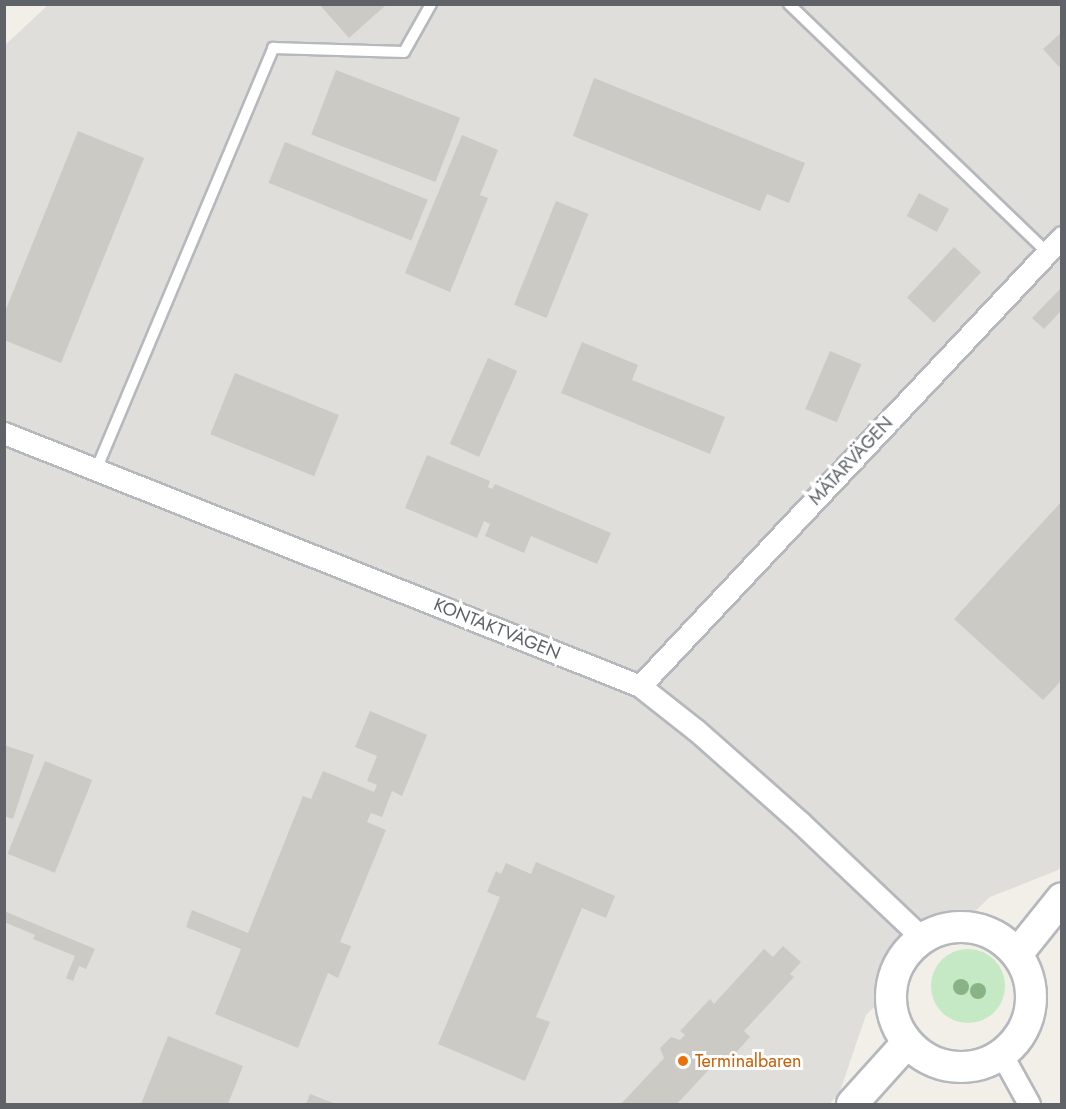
<!DOCTYPE html>
<html>
<head>
<meta charset="utf-8">
<style>
  body { margin:0 }
  #map { position:relative; width:1066px; height:1109px; overflow:hidden; background:#f1efe8; font-family:Jost,sans-serif }
  div>[style] { position:absolute }
  .industrial>* { inset:0; background:#e0deda }
  .green>* { inset:0; background:#c5e8c5 }
  .round { border-radius:50% }
  .building>* { inset:0; background:#cccac5; transform-origin:0 0 }
  .roads { filter:drop-shadow(2px 0 #b5b8bc) drop-shadow(-2px 0 #b5b8bc) drop-shadow(0 2px #b5b8bc) drop-shadow(0 -2px #b5b8bc) }
  .service>* { height:10px; margin:-5px; padding:0 5px; transform-origin:5px; border-radius:5px; background:#fff }
  .minor>* { height:21px; margin:-10.5px; padding:0 10.5px; transform-origin:10.5px; border-radius:10.5px; background:#fff }
  .secondary>* { height:30px; margin:-15px; padding:0 15px; transform-origin:15px; border-radius:15px; background:#fff }
  .secondary>.ring { margin:-15px; padding:0; box-sizing:content-box; background:none; border:30px solid #fff; border-radius:50% }
  .trees>* { width:16px; height:16px; margin:-8px; border-radius:50%; background:#89b387 }
  .dots>* { width:16px; height:16px; translate:-50% -50%; box-sizing:border-box; border:3px solid #fff; border-radius:50% }
  span { translate:-50% -50%; white-space:nowrap; text-align:center; line-height:1.15; -webkit-text-stroke:6px #fff; paint-order:stroke }
  .street-label { font-size:18px; color:#5f6368 }
  .food-label { font-size:18px; color:#c56008 }
  .left { translate:0 -50%; text-align:left }
  .frame { position:absolute; inset:0; border:6px solid #5f6368; pointer-events:none }
</style>
</head>
<body>
<div id="map">
  <div class="industrial">
    <i style="clip-path:polygon(49px 4px,1061px 5px,1062px 866px,1058px 870px,990px 897px,866px 1015px,839px 1094px,829px 1104px,5px 1104px,5px 45px)"></i>
  </div>
  <div class="green">
    <i class="round" style="left:931px;top:949px;width:74px;height:74px"></i>
  </div>
  <div class="building">
    <i style="clip-path:polygon(319px 4px,387px 4px,349px 38px)"></i>
    <i style="clip-path:polygon(1062px 32px,1062px 70px,1043px 49px)"></i>
    <i style="left:336px;top:70px;width:133px;height:69px;rotate:21deg"></i>
    <i style="clip-path:polygon(594px 78px,805px 163px,789px 203px,767px 194px,760px 211px,573px 136px)"></i>
    <i style="clip-path:polygon(78px 131px,144px 158px,61px 363px,4px 340px,4px 314px)"></i>
    <i style="clip-path:polygon(462px 135px,498px 150px,480px 195px,488px 198px,450px 292px,405px 273px)"></i>
    <i style="left:285px;top:142px;width:154px;height:44px;rotate:22deg"></i>
    <i style="left:919px;top:193px;width:34px;height:26px;rotate:28deg"></i>
    <i style="left:556px;top:201px;width:35px;height:112px;rotate:22deg"></i>
    <i style="left:954px;top:247px;width:37px;height:69px;rotate:43deg"></i>
    <i style="clip-path:polygon(1062px 287px,1062px 310px,1044px 329px,1032px 318px)"></i>
    <i style="clip-path:polygon(582px 342px,638px 365px,632px 380px,725px 417px,710px 454px,561px 393px)"></i>
    <i style="left:830px;top:351px;width:34px;height:63px;rotate:23deg"></i>
    <i style="left:488px;top:358px;width:32px;height:94px;rotate:24deg"></i>
    <i style="left:235px;top:373px;width:112px;height:66px;rotate:22deg"></i>
    <i style="clip-path:polygon(427px 455px,490px 481px,488px 487px,492px 489px,495px 484px,611px 533px,597px 564px,531px 536px,524px 553px,485px 536px,490px 524px,484px 521px,477px 538px,405px 508px)"></i>
    <i style="clip-path:polygon(1062px 501px,1062px 680px,1043px 700px,954px 619px)"></i>
    <i style="clip-path:polygon(370px 711px,427px 735px,402px 796px,392px 791px,382px 817px,371px 813px,367px 822px,386px 830px,340px 942px,351px 946px,338px 978px,328px 973px,298px 1048px,215px 1014px,241px 949px,186px 927px,192px 910px,248px 933px,303px 796px,311px 799px,323px 771px,374px 792px,377px 785px,367px 781px,377px 756px,355px 747px)"></i>
    <i style="clip-path:polygon(4px 745px,34px 755px,13px 819px,4px 816px)"></i>
    <i style="left:45px;top:761px;width:51px;height:100px;rotate:22deg"></i>
    <i style="clip-path:polygon(536px 862px,615px 896px,606px 918px,582px 908px,536px 1017px,550px 1022px,525px 1081px,438px 1044px,500px 897px,487px 892px,496px 871px,501px 874px,506px 863px,531px 874px)"></i>
    <i style="clip-path:polygon(4px 911px,95px 949px,86px 969px,79px 966px,73px 981px,66px 978px,75px 956px,33px 939px,35px 935px,4px 922px)"></i>
    <i style="clip-path:polygon(783px 946px,801px 962px,790px 974px,794px 977px,744px 1031px,750px 1037px,721px 1069px,715px 1063px,677px 1104px,621px 1104px,664px 1058px,660px 1048px,671px 1037px,680px 1040px,685px 1035px,680px 1031px,710px 999px,714px 1004px,764px 949px,773px 957px)"></i>
    <i style="clip-path:polygon(168px 1036px,243px 1066px,228px 1104px,141px 1104px)"></i>
    <i style="clip-path:polygon(310px 1094px,336px 1104px,306px 1104px)"></i>
  </div>
  <div class="roads">
    <div class="service">
      <i style="left:789px;top:4px;width:358px;rotate:43.9deg"></i>
      <i style="left:96px;top:470px;width:458px;rotate:-67.2deg"></i>
      <i style="left:273px;top:48px;width:131px;rotate:1.7deg"></i>
      <i style="left:404px;top:52px;width:55px;rotate:-60.6deg"></i>
    </div>
    <div class="minor">
      <i style="left:4px;top:433px;width:684px;rotate:21.69deg"></i>
      <i style="left:640px;top:686px;width:71px;rotate:38.2deg"></i>
      <i style="left:696px;top:730px;width:140px;rotate:41.5deg"></i>
      <i style="left:801px;top:823px;width:166px;rotate:43.5deg"></i>
      <i style="left:640px;top:686px;width:616px;rotate:-46.78deg"></i>
      <i style="left:1002px;top:1055px;width:56px;rotate:61.1deg"></i>
    </div>
    <div class="secondary">
      <i class="ring" style="left:891px;top:927px;width:110px;height:110px"></i>
      <i style="left:1018px;top:953px;width:70px;rotate:-51.3deg"></i>
      <i style="left:852px;top:1104px;width:82px;rotate:-48deg"></i>
    </div>
  </div>
  <div class="trees">
    <i style="left:961px;top:987px"></i>
    <i style="left:978px;top:991px"></i>
  </div>
  <div class="dots">
    <i style="left:683px;top:1061px;background:#e8710a"></i>
  </div>
  <div class="street-label">
    <span style="left:851px;top:461px;rotate:-47deg">MÄTARVÄGEN</span>
    <span style="left:497px;top:629px;rotate:22deg">KONTAKTVÄGEN</span>
  </div>
  <div class="food-label">
    <span class="left" style="left:695px;top:1061px">Terminalbaren</span>
  </div>
  <div class="frame"></div>
</div>
</body>
</html>
